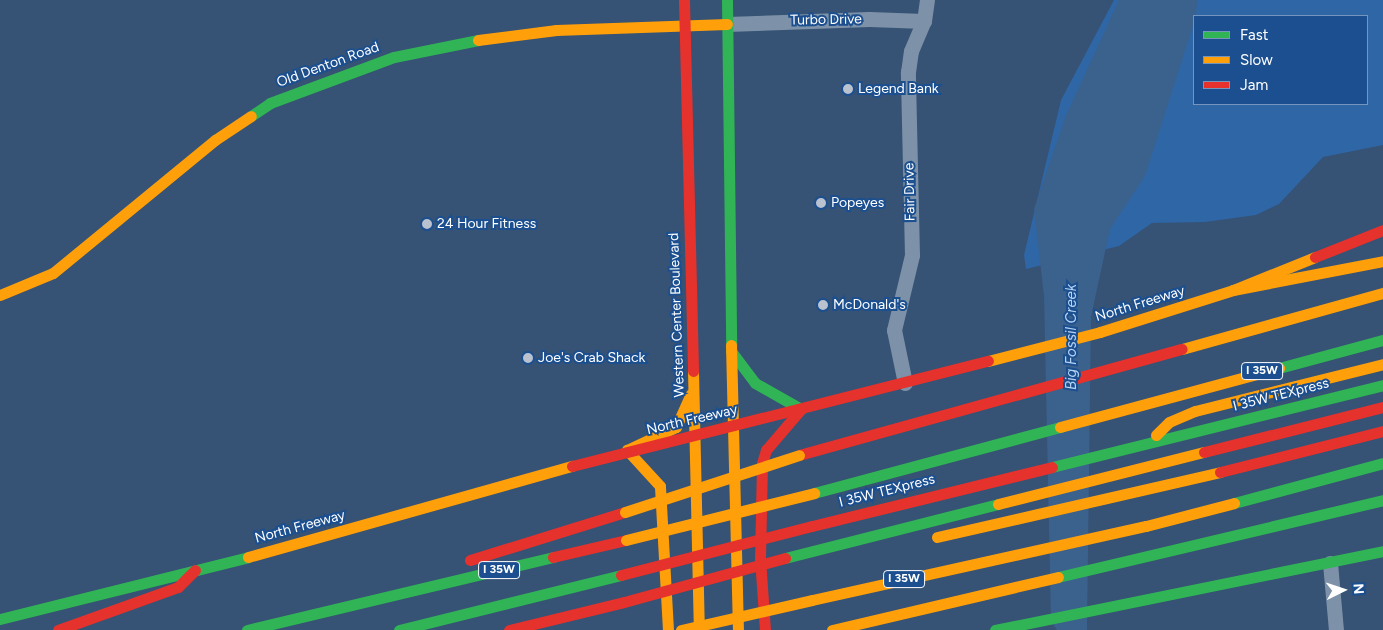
<!DOCTYPE html>
<html>
<head>
<meta charset="utf-8">
<style>
  body { margin:0 }
  #map { position:relative; width:1383px; height:630px; overflow:hidden; background:#365274; font-family:Figtree,sans-serif }
  div>[style] { position:absolute }
  .green>* { inset:0; background:#2f66a5 }
  .water>* { inset:0; background:#3b618d }
  .street>* { height:15px; margin:-7.5px; padding:0 7.5px; transform-origin:7.5px; border-radius:7.5px; background:#7d92a8 }
  .fast>* { height:11px; margin:-5.5px; padding:0 5.5px; transform-origin:5.5px; border-radius:5.5px; background:#30b455 }
  .slow>* { height:11px; margin:-5.5px; padding:0 5.5px; transform-origin:5.5px; border-radius:5.5px; background:#ff9f0a }
  .jam>* { height:11px; margin:-5.5px; padding:0 5.5px; transform-origin:5.5px; border-radius:5.5px; background:#e5322d }
  .slow-bridge>* { height:11px; margin:-5.5px; padding:0 5.5px; transform-origin:5.5px; border-radius:5.5px; background:#ff9f0a }
  .jam-bridge>* { height:11px; margin:-5.5px; padding:0 5.5px; transform-origin:5.5px; border-radius:5.5px; background:#e5322d }
  .dots>* { width:14px; height:14px; translate:-50% -50%; box-sizing:border-box; border:2px solid #1b4f8f; border-radius:50% }
  span { translate:-50% -50%; white-space:nowrap; text-align:center; line-height:1.15; -webkit-text-stroke:4px #1b4f8f; paint-order:stroke }
  .shield-label span { padding:1px 4px; background:#1b4f8f; border:1px solid; border-radius:4px; -webkit-text-stroke-width:0 }
  .shield-label { font-size:12px; color:#fff; font-weight:700 }
  .street-label { font-size:14px; color:#fff }
  .poi-label { font-size:14px; color:#fff }
  .left { translate:0 -50%; text-align:left }
  .water-label { font-size:15px; color:#b5d3f5; font-style:italic }
  .legend { position:absolute; left:1193px; top:15px; width:175px; height:90px; box-sizing:border-box; background:#1b4f8f; border:1px solid #7695bc; margin:0; padding:6px 9px; list-style:none; font-size:15px; color:#fff }
  .legend li { display:flex; align-items:center; gap:10px; height:25px }
  .legend b { width:25px; border:1px solid #7695bc }
  .north { position:absolute; left:1318px; top:565px; width:50px; height:50px; -webkit-text-stroke:4px #1b4f8f; paint-order:stroke; rotate:86deg; font-size:14px; font-weight:700; line-height:20px; text-align:center; color:#fff }
  .north::after { content:''; display:block; margin:auto; width:18px; height:22px; background:#fff; clip-path:polygon(50% 0,100% 100%,50% 72%,0 100%) }
</style>
</head>
<body>
<div id="map">
  <div class="green">
    <i style="clip-path:polygon(evenodd,1114px 0,1383px 0,1383px 145px,1323px 157px,1279px 204px,1256px 215px,1205px 222px,1152px 223px,1119px 246px,1026px 269px,1024px 255px,1061px 100px,1114px 0,1194px 16px,1367px 16px,1367px 104px,1194px 104px,1194px 16px)"></i>
  </div>
  <div class="water">
    <i style="clip-path:polygon(1119px 0,1197px 0,1196px 16px,1145px 176px,1110px 229px,1091px 317px,1087px 630px,1057px 630px,1051px 621px,1044px 296px,1034px 209px,1065px 118px)"></i>
  </div>
  <div class="street">
    <i style="left:727px;top:24px;width:142px;rotate:-2deg"></i>
    <i style="left:869px;top:19px;width:55px;rotate:2.1deg"></i>
    <i style="left:905px;top:383px;width:54px;rotate:-101.7deg"></i>
    <i style="left:894px;top:330px;width:77px;rotate:-76.5deg"></i>
    <i style="left:912px;top:255px;width:183px;rotate:-91.3deg"></i>
    <i style="left:908px;top:72px;width:21px;rotate:-82deg"></i>
    <i style="left:911px;top:51px;width:33px;rotate:-67deg"></i>
    <i style="left:924px;top:21px;width:21px;rotate:-82deg"></i>
    <i style="left:1330px;top:563px;width:67px;rotate:84.9deg"></i>
  </div>
  <div class="fast">
    <i style="left:727px;top:0;width:345px;rotate:89.3deg"></i>
    <i style="left:251px;top:116px;width:23px;rotate:-34deg"></i>
    <i style="left:270px;top:103px;width:132px;rotate:-20.4deg"></i>
    <i style="left:394px;top:57px;width:86px;rotate:-11.4deg"></i>
    <i style="left:731px;top:351px;width:40px;rotate:53deg"></i>
    <i style="left:755px;top:383px;width:53px;rotate:29.5deg"></i>
    <i style="left:1279px;top:368px;width:108px;rotate:-15.1deg"></i>
    <i style="left:1052px;top:467px;width:341px;rotate:-13.9deg"></i>
    <i style="left:814px;top:493px;width:255px;rotate:-15deg"></i>
    <i style="left:1234px;top:503px;width:154px;rotate:-15deg"></i>
    <i style="left:785px;top:558px;width:220px;rotate:-14.2deg"></i>
    <i style="left:1058px;top:577px;width:334px;rotate:-13.3deg"></i>
    <i style="left:0;top:619px;width:256px;rotate:-14deg"></i>
    <i style="left:247px;top:630px;width:315px;rotate:-13.4deg"></i>
    <i style="left:399px;top:630px;width:229px;rotate:-13.9deg"></i>
    <i style="left:995px;top:630px;width:396px;rotate:-11.5deg"></i>
  </div>
  <div class="slow">
    <i style="left:478px;top:40px;width:79px;rotate:-7.3deg"></i>
    <i style="left:556px;top:30px;width:171px;rotate:-2deg"></i>
    <i style="left:1233px;top:290px;width:153px;rotate:-10.9deg"></i>
    <i style="left:0;top:295px;width:57px;rotate:-22.5deg"></i>
    <i style="left:53px;top:273px;width:210px;rotate:-39.4deg"></i>
    <i style="left:215px;top:140px;width:43px;rotate:-33.7deg"></i>
    <i style="left:731px;top:345px;width:285px;rotate:88.6deg"></i>
    <i style="left:1182px;top:349px;width:209px;rotate:-15.6deg"></i>
    <i style="left:988px;top:361px;width:116px;rotate:-14.5deg"></i>
    <i style="left:1100px;top:332px;width:139px;rotate:-17.5deg"></i>
    <i style="left:1233px;top:290px;width:88px;rotate:-21.9deg"></i>
    <i style="left:693px;top:371px;width:259px;rotate:88.7deg"></i>
    <i style="left:1060px;top:427px;width:227px;rotate:-15.1deg"></i>
    <i style="left:1156px;top:435px;width:18px;rotate:-45deg"></i>
    <i style="left:1169px;top:422px;width:28px;rotate:-23deg"></i>
    <i style="left:1195px;top:411px;width:194px;rotate:-14deg"></i>
    <i style="left:998px;top:504px;width:212px;rotate:-14.2deg"></i>
    <i style="left:937px;top:537px;width:290px;rotate:-12.9deg"></i>
    <i style="left:248px;top:557px;width:337px;rotate:-15.7deg"></i>
    <i style="left:812px;top:600px;width:342px;rotate:-12.5deg"></i>
    <i style="left:1146px;top:526px;width:91px;rotate:-14.6deg"></i>
    <i style="left:668px;top:630px;width:144px;rotate:-93.2deg"></i>
    <i style="left:660px;top:486px;width:49px;rotate:-132.5deg"></i>
    <i style="left:627px;top:450px;width:54px;rotate:-25.1deg"></i>
    <i style="left:676px;top:427px;width:36px;rotate:-66deg"></i>
    <i style="left:832px;top:630px;width:232px;rotate:-13.2deg"></i>
  </div>
  <div class="jam">
    <i style="left:684px;top:0;width:371px;rotate:88.6deg"></i>
    <i style="left:1315px;top:257px;width:73px;rotate:-21.7deg"></i>
    <i style="left:1204px;top:452px;width:185px;rotate:-14.1deg"></i>
    <i style="left:799px;top:455px;width:397px;rotate:-15.5deg"></i>
    <i style="left:572px;top:466px;width:429px;rotate:-14.2deg"></i>
    <i style="left:1220px;top:472px;width:168px;rotate:-14.1deg"></i>
    <i style="left:812px;top:526px;width:247px;rotate:-13.8deg"></i>
    <i style="left:553px;top:557px;width:75px;rotate:-13.1deg"></i>
    <i style="left:470px;top:560px;width:162px;rotate:-17.2deg"></i>
    <i style="left:58px;top:630px;width:127px;rotate:-19.7deg"></i>
    <i style="left:178px;top:587px;width:24px;rotate:-45deg"></i>
    <i style="left:509px;top:630px;width:118px;rotate:-13.7deg"></i>
    <i style="left:765px;top:630px;width:71px;rotate:-94deg"></i>
    <i style="left:760px;top:559px;width:96px;rotate:-88.8deg"></i>
    <i style="left:762px;top:463px;width:14px;rotate:-73deg"></i>
    <i style="left:766px;top:450px;width:54px;rotate:-49.5deg"></i>
  </div>
  <div class="slow-bridge">
    <i style="left:625px;top:512px;width:183px;rotate:-18.1deg"></i>
    <i style="left:626px;top:540px;width:194px;rotate:-14deg"></i>
    <i style="left:681px;top:630px;width:134px;rotate:-12.9deg"></i>
  </div>
  <div class="jam-bridge">
    <i style="left:621px;top:575px;width:197px;rotate:-14.4deg"></i>
    <i style="left:624px;top:602px;width:167px;rotate:-15.3deg"></i>
  </div>
  <div class="dots">
    <i style="left:848px;top:89px;background:#b9c2ce"></i>
    <i style="left:821px;top:203px;background:#b9c2ce"></i>
    <i style="left:427px;top:224px;background:#b9c2ce"></i>
    <i style="left:823px;top:305px;background:#b9c2ce"></i>
    <i style="left:528px;top:358px;background:#b9c2ce"></i>
  </div>
  <div class="shield-label">
    <span style="left:1262px;top:371px">I 35W</span>
    <span style="left:499px;top:570px">I 35W</span>
    <span style="left:904px;top:579px">I 35W</span>
  </div>
  <div class="street-label">
    <span style="left:826px;top:20px;rotate:-1deg">Turbo Drive</span>
    <span style="left:328px;top:65px;rotate:-20deg">Old Denton Road</span>
    <span style="left:910px;top:192px;rotate:-91deg">Fair Drive</span>
    <span style="left:1140px;top:304px;rotate:-17deg">North Freeway</span>
    <span style="left:677px;top:315px;rotate:-92deg">Western Center Boulevard</span>
    <span style="left:1281px;top:395px;rotate:-14deg">I 35W TEXpress</span>
    <span style="left:692px;top:420px;rotate:-13deg">North Freeway</span>
    <span style="left:887px;top:491px;rotate:-14deg">I 35W TEXpress</span>
    <span style="left:300px;top:527px;rotate:-15deg">North Freeway</span>
  </div>
  <div class="poi-label">
    <span class="left" style="left:858px;top:89px">Legend Bank</span>
    <span class="left" style="left:831px;top:203px">Popeyes</span>
    <span class="left" style="left:437px;top:224px">24 Hour Fitness</span>
    <span class="left" style="left:833px;top:305px">McDonald's</span>
    <span class="left" style="left:538px;top:358px">Joe's Crab Shack</span>
  </div>
  <div class="water-label">
    <span style="left:1072px;top:337px;rotate:-90deg">Big Fossil Creek</span>
  </div>
  <ul class="legend">
  <li><b style="height:6px;background:#30b455"></b>Fast</li>
  <li><b style="height:6px;background:#ff9f0a"></b>Slow</li>
  <li><b style="height:6px;background:#e5322d"></b>Jam</li>
  </ul>
  <div class="north">N</div>
</div>
</body>
</html>
